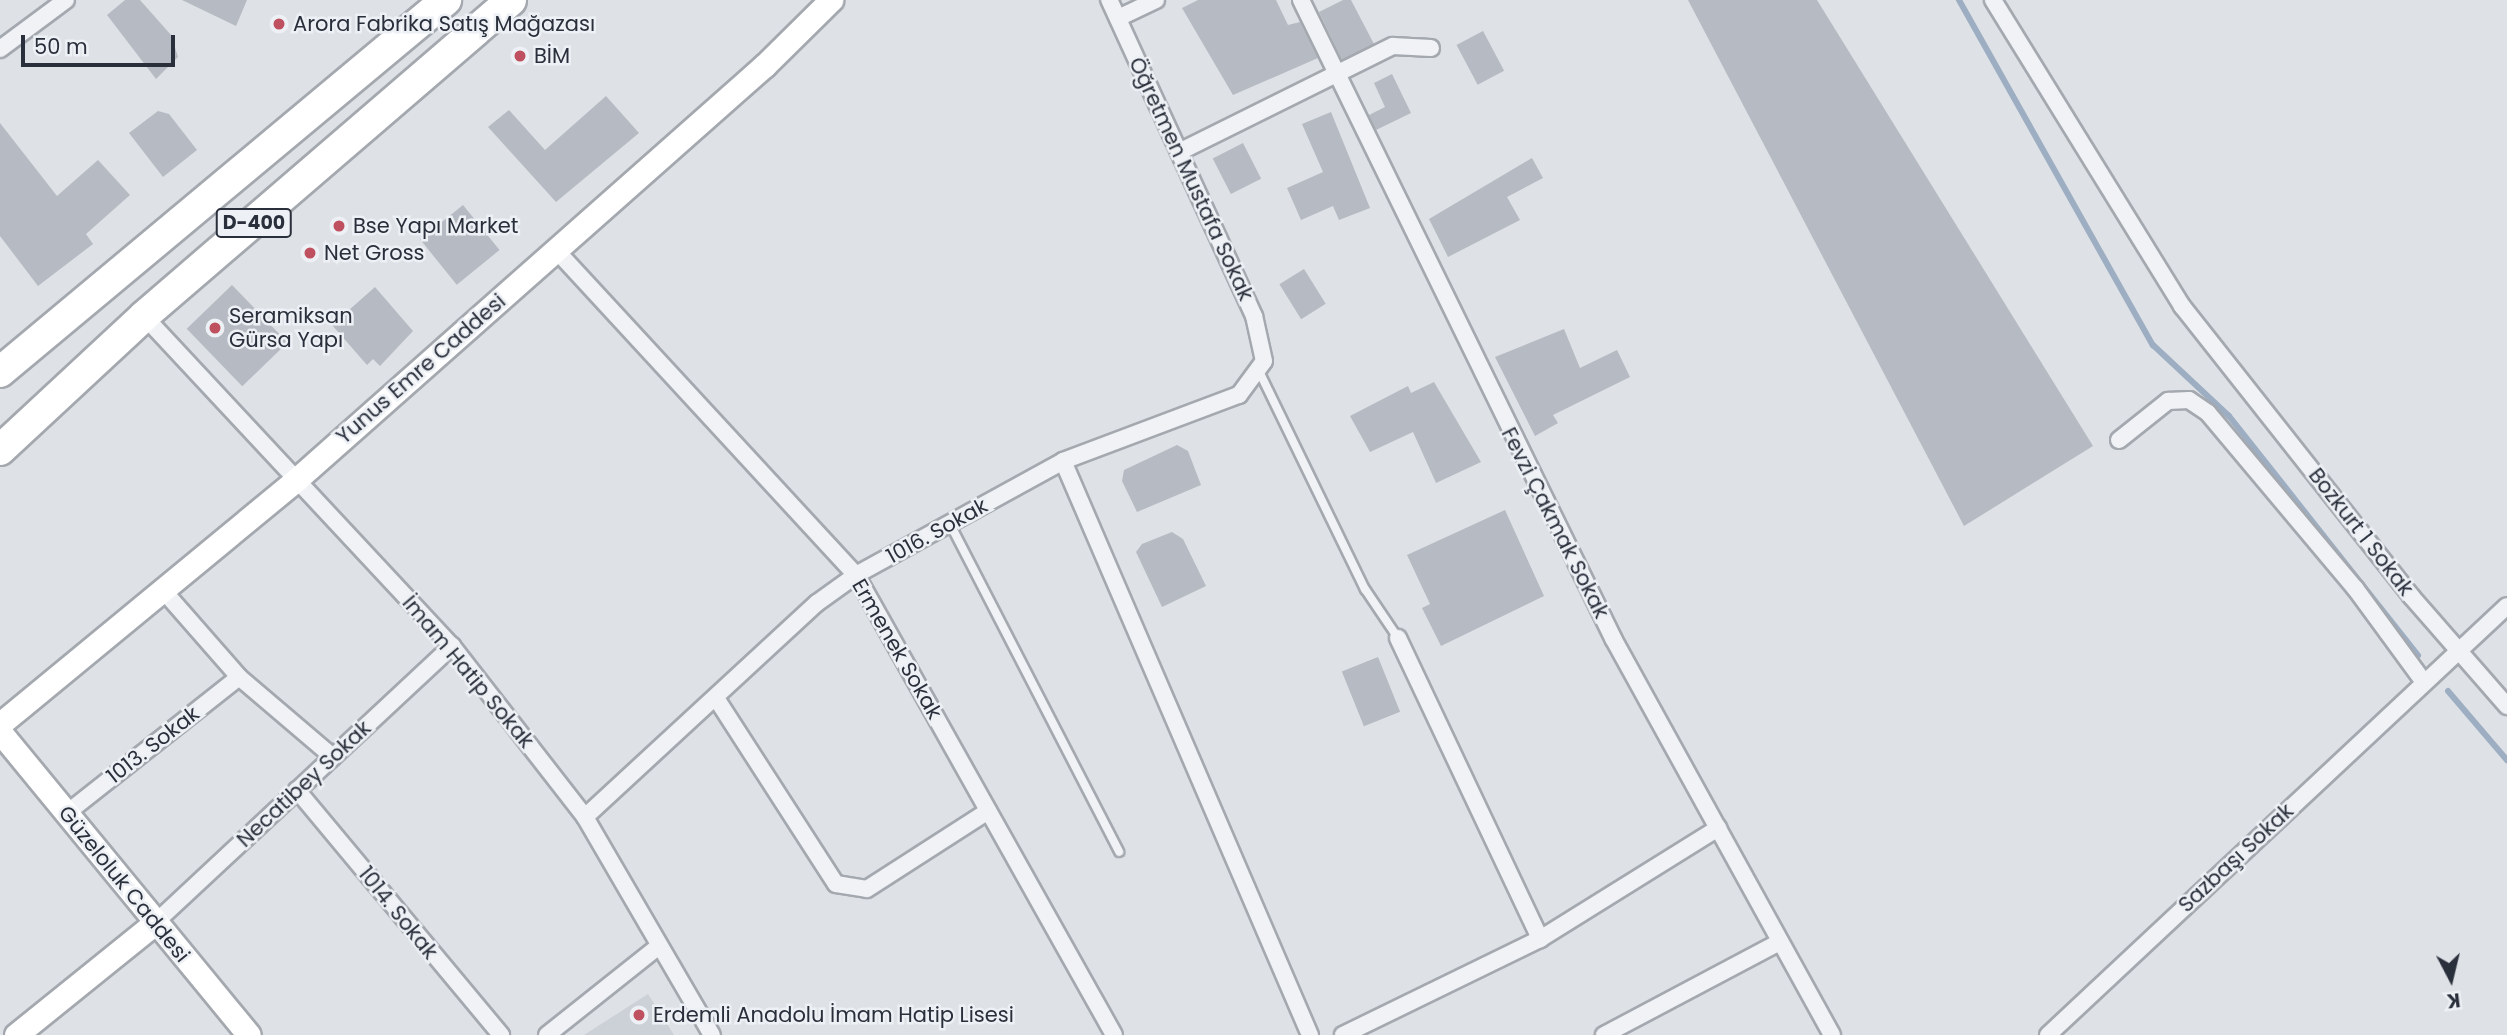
<!DOCTYPE html>
<html>
<head>
<meta charset="utf-8">
<style>
  body { margin:0 }
  #map { position:relative; width:2507px; height:1035px; overflow:hidden; background:#dee1e6; font-family:Poppins,sans-serif }
  div>[style] { position:absolute }
  .built>* { inset:0; background:#ccd0d7 }
  .stream>* { height:6px; margin:-3px; padding:0 3px; transform-origin:3px; border-radius:3px; background:#9daec2 }
  .building>* { inset:0; background:#b6bac2; transform-origin:0 0 }
  .roads { filter:drop-shadow(2px 0 #a4a8af) drop-shadow(-2px 0 #a4a8af) drop-shadow(0 2px #a4a8af) drop-shadow(0 -2px #a4a8af) }
  .lane>* { height:8px; margin:-4px; padding:0 4px; transform-origin:4px; border-radius:4px; background:#f0f2f5 }
  .street>* { height:16px; margin:-8px; padding:0 8px; transform-origin:8px; border-radius:8px; background:#f0f2f5 }
  .secondary>* { height:23px; margin:-11.5px; padding:0 11.5px; transform-origin:11.5px; border-radius:11.5px; background:#fff }
  .highway>* { height:30px; margin:-15px; padding:0 15px; transform-origin:15px; border-radius:15px; background:#fff }
  .dots>* { width:19px; height:19px; translate:-50% -50%; box-sizing:border-box; border:4px solid #edf0f4; border-radius:50% }
  span { translate:-50% -50%; white-space:nowrap; text-align:center; line-height:1.15; -webkit-text-stroke:5px #edf0f4; paint-order:stroke }
  .shield-label span { padding:2px 5px; background:#edf0f4; border:2px solid; border-radius:5px; -webkit-text-stroke-width:0 }
  .shield-label { font-size:19px; color:#292f3b; font-weight:700 }
  .poi-label { font-size:21px; color:#292f3b }
  .left { translate:0 -50%; text-align:left }
  .street-label { font-size:21px; color:#292f3b }
  .north { position:absolute; left:2416px; top:944px; width:70px; height:70px; -webkit-text-stroke:5px #edf0f4; paint-order:stroke; rotate:173deg; font-size:19px; font-weight:700; line-height:28px; text-align:center; color:#292f3b }
  .north::after { content:''; display:block; margin:auto; width:24px; height:32px; background:#292f3b; clip-path:polygon(50% 0,100% 100%,50% 72%,0 100%) }
  .scale { position:absolute; left:21px; top:35px; width:154px; height:32px; box-sizing:border-box; border:4px solid #292f3b; border-top:0; padding-left:9px; font-size:21px; line-height:24px; white-space:nowrap; color:#292f3b; -webkit-text-stroke:5px #edf0f4; paint-order:stroke }
</style>
</head>
<body>
<div id="map">
  <div class="built">
    <i style="clip-path:polygon(648px 994px,674px 1035px,584px 1035px)"></i>
  </div>
  <div class="stream">
    <i style="left:1959px;top:0;width:396px;rotate:60.7deg"></i>
    <i style="left:2153px;top:345px;width:104px;rotate:43.1deg"></i>
    <i style="left:2229px;top:416px;width:305px;rotate:51.7deg"></i>
    <i style="left:2448px;top:691px;width:91px;rotate:49.5deg"></i>
  </div>
  <div class="building">
    <i style="clip-path:polygon(125px 0,140px 0,171px 35px,178px 57px,156px 79px,107px 15px)"></i>
    <i style="clip-path:polygon(182px 0,247px 0,236px 26px)"></i>
    <i style="clip-path:polygon(1198px 0,1276px 0,1288px 25px,1300px 22px,1318px 58px,1233px 95px,1182px 8px)"></i>
    <i style="clip-path:polygon(1343px 0,1351px 0,1374px 44px,1342px 60px,1319px 12px)"></i>
    <i style="clip-path:polygon(1688px 0,1817px 0,2093px 446px,1964px 526px)"></i>
    <i style="left:1483px;top:31px;width:45px;height:30px;rotate:62deg"></i>
    <i style="clip-path:polygon(1392px 74px,1411px 113px,1376px 130px,1369px 115px,1385px 107px,1374px 83px)"></i>
    <i style="clip-path:polygon(606px 96px,639px 133px,556px 202px,488px 127px,509px 110px,545px 150px)"></i>
    <i style="clip-path:polygon(158px 111px,169px 114px,197px 150px,163px 177px,129px 133px)"></i>
    <i style="clip-path:polygon(1331px 112px,1370px 208px,1339px 220px,1333px 206px,1301px 220px,1287px 188px,1323px 172px,1302px 124px)"></i>
    <i style="clip-path:polygon(0 123px,57px 196px,98px 160px,130px 195px,86px 234px,93px 244px,38px 286px,0 236px)"></i>
    <i style="left:1243px;top:143px;width:40px;height:34px;rotate:63deg"></i>
    <i style="clip-path:polygon(1532px 158px,1543px 178px,1507px 197px,1520px 220px,1448px 257px,1429px 219px)"></i>
    <i style="left:463px;top:205px;width:58px;height:55px;rotate:51deg"></i>
    <i style="left:1304px;top:269px;width:41px;height:29px;rotate:58deg"></i>
    <i style="left:232px;top:285px;width:80px;height:63px;rotate:46deg"></i>
    <i style="clip-path:polygon(375px 287px,413px 331px,380px 366px,373px 359px,367px 365px,332px 325px)"></i>
    <i style="clip-path:polygon(1564px 329px,1580px 368px,1617px 350px,1630px 377px,1553px 415px,1558px 423px,1535px 436px,1495px 357px)"></i>
    <i style="clip-path:polygon(1434px 382px,1481px 462px,1436px 483px,1413px 432px,1370px 452px,1350px 416px,1408px 386px,1411px 393px)"></i>
    <i style="clip-path:polygon(1177px 445px,1188px 451px,1201px 485px,1137px 512px,1122px 481px,1124px 470px)"></i>
    <i style="clip-path:polygon(1505px 510px,1544px 596px,1441px 646px,1422px 608px,1430px 604px,1407px 555px)"></i>
    <i style="clip-path:polygon(1172px 532px,1183px 539px,1206px 586px,1162px 607px,1136px 552px,1142px 544px)"></i>
    <i style="left:1378px;top:657px;width:59px;height:39px;rotate:68deg"></i>
  </div>
  <div class="roads">
    <div class="lane">
      <i style="left:1258px;top:369px;width:245px;rotate:64.1deg"></i>
      <i style="left:1365px;top:589px;width:59px;rotate:56deg"></i>
      <i style="left:950px;top:524px;width:369px;rotate:62.7deg"></i>
    </div>
    <div class="street">
      <i style="left:1301px;top:0;width:712px;rotate:63.94deg"></i>
      <i style="left:1614px;top:640px;width:451px;rotate:61.1deg"></i>
      <i style="left:1993px;top:0;width:360px;rotate:58.3deg"></i>
      <i style="left:2182px;top:306px;width:370px;rotate:51.7deg"></i>
      <i style="left:2411px;top:596px;width:146px;rotate:48.9deg"></i>
      <i style="left:1118px;top:18px;width:42px;rotate:-25.3deg"></i>
      <i style="left:0;top:49px;width:82px;rotate:-36.6deg"></i>
      <i style="left:1179px;top:152px;width:239px;rotate:-26.4deg"></i>
      <i style="left:1393px;top:46px;width:38px;rotate:3deg"></i>
      <i style="left:556px;top:250px;width:442px;rotate:47.3deg"></i>
      <i style="left:856px;top:575px;width:527px;rotate:60.71deg"></i>
      <i style="left:144px;top:316px;width:451px;rotate:47deg"></i>
      <i style="left:452px;top:646px;width:217px;rotate:52.1deg"></i>
      <i style="left:585px;top:817px;width:252px;rotate:59.8deg"></i>
      <i style="left:2119px;top:440px;width:63px;rotate:-38.5deg"></i>
      <i style="left:2168px;top:401px;width:21px;rotate:-3deg"></i>
      <i style="left:2189px;top:400px;width:23px;rotate:34deg"></i>
      <i style="left:2208px;top:413px;width:229px;rotate:50deg"></i>
      <i style="left:2355px;top:588px;width:115px;rotate:53.8deg"></i>
      <i style="left:1063px;top:461px;width:625px;rotate:66.72deg"></i>
      <i style="left:162px;top:589px;width:117px;rotate:48.8deg"></i>
      <i style="left:239px;top:677px;width:123px;rotate:40.4deg"></i>
      <i style="left:1398px;top:638px;width:333px;rotate:64.7deg"></i>
      <i style="left:716px;top:698px;width:221px;rotate:57.2deg"></i>
      <i style="left:836px;top:884px;width:31px;rotate:9deg"></i>
      <i style="left:867px;top:889px;width:144px;rotate:-32.8deg"></i>
      <i style="left:297px;top:790px;width:319px;rotate:50.2deg"></i>
      <i style="left:67px;top:813px;width:219px;rotate:-38.3deg"></i>
      <i style="left:585px;top:817px;width:316px;rotate:-42.7deg"></i>
      <i style="left:817px;top:603px;width:48px;rotate:-35.7deg"></i>
      <i style="left:856px;top:575px;width:236px;rotate:-28.8deg"></i>
      <i style="left:1063px;top:461px;width:188px;rotate:-20.6deg"></i>
      <i style="left:1239px;top:395px;width:42px;rotate:-53.7deg"></i>
      <i style="left:1264px;top:361px;width:46px;rotate:-102.5deg"></i>
      <i style="left:1254px;top:316px;width:348px;rotate:-114.6deg"></i>
      <i style="left:156px;top:922px;width:405px;rotate:-43deg"></i>
      <i style="left:547px;top:1035px;width:143px;rotate:-38.5deg"></i>
      <i style="left:1343px;top:1035px;width:219px;rotate:-26deg"></i>
      <i style="left:1540px;top:939px;width:210px;rotate:-31.9deg"></i>
      <i style="left:1604px;top:1035px;width:199px;rotate:-27.9deg"></i>
      <i style="left:2048px;top:1035px;width:628px;rotate:-43.07deg"></i>
    </div>
    <div class="secondary">
      <i style="left:0;top:724px;width:385px;rotate:-39.5deg"></i>
      <i style="left:297px;top:479px;width:625px;rotate:-41.5deg"></i>
      <i style="left:765px;top:65px;width:93px;rotate:-44.6deg"></i>
      <i style="left:0;top:732px;width:392px;rotate:50.6deg"></i>
      <i style="left:16px;top:1035px;width:180px;rotate:-38.9deg"></i>
    </div>
    <div class="highway">
      <i style="left:0;top:372px;width:581px;rotate:-39.83deg"></i>
      <i style="left:0;top:450px;width:197px;rotate:-42.9deg"></i>
      <i style="left:144px;top:316px;width:484px;rotate:-40.7deg"></i>
    </div>
  </div>
  <div class="dots">
    <i style="left:279px;top:24px;background:#be505f"></i>
    <i style="left:520px;top:56px;background:#be505f"></i>
    <i style="left:339px;top:226px;background:#be505f"></i>
    <i style="left:310px;top:253px;background:#be505f"></i>
    <i style="left:215px;top:328px;background:#be505f"></i>
    <i style="left:639px;top:1015px;background:#be505f"></i>
  </div>
  <div class="shield-label">
    <span style="left:254px;top:223px">D-400</span>
  </div>
  <div class="poi-label">
    <span class="left" style="left:293px;top:24px">Arora Fabrika Satış Mağazası</span>
    <span class="left" style="left:534px;top:56px">BİM</span>
    <span class="left" style="left:353px;top:226px">Bse Yapı Market</span>
    <span class="left" style="left:324px;top:253px">Net Gross</span>
    <span class="left" style="left:229px;top:328px">Seramiksan<br>Gürsa Yapı</span>
    <span class="left" style="left:653px;top:1015px">Erdemli Anadolu İmam Hatip Lisesi</span>
  </div>
  <div class="street-label">
    <span style="left:1191px;top:179px;rotate:65deg">Öğretmen Mustafa Sokak</span>
    <span style="left:421px;top:369px;rotate:-41deg">Yunus Emre Caddesi</span>
    <span style="left:1555px;top:523px;rotate:63deg">Fevzi Çakmak Sokak</span>
    <span style="left:937px;top:531px;rotate:-29deg">1016. Sokak</span>
    <span style="left:2361px;top:532px;rotate:52deg">Bozkurt 1 Sokak</span>
    <span style="left:897px;top:649px;rotate:60deg">Ermenek Sokak</span>
    <span style="left:468px;top:672px;rotate:50deg">İmam Hatip Sokak</span>
    <span style="left:153px;top:745px;rotate:-38deg">1013. Sokak</span>
    <span style="left:304px;top:784px;rotate:-43deg">Necatibey Sokak</span>
    <span style="left:2236px;top:858px;rotate:-43deg">Sazbaşı Sokak</span>
    <span style="left:124px;top:884px;rotate:51deg">Güzeloluk Caddesi</span>
    <span style="left:398px;top:913px;rotate:51deg">1014. Sokak</span>
  </div>
  <div class="north">K</div>
  <div class="scale">50 m</div>
</div>
</body>
</html>
